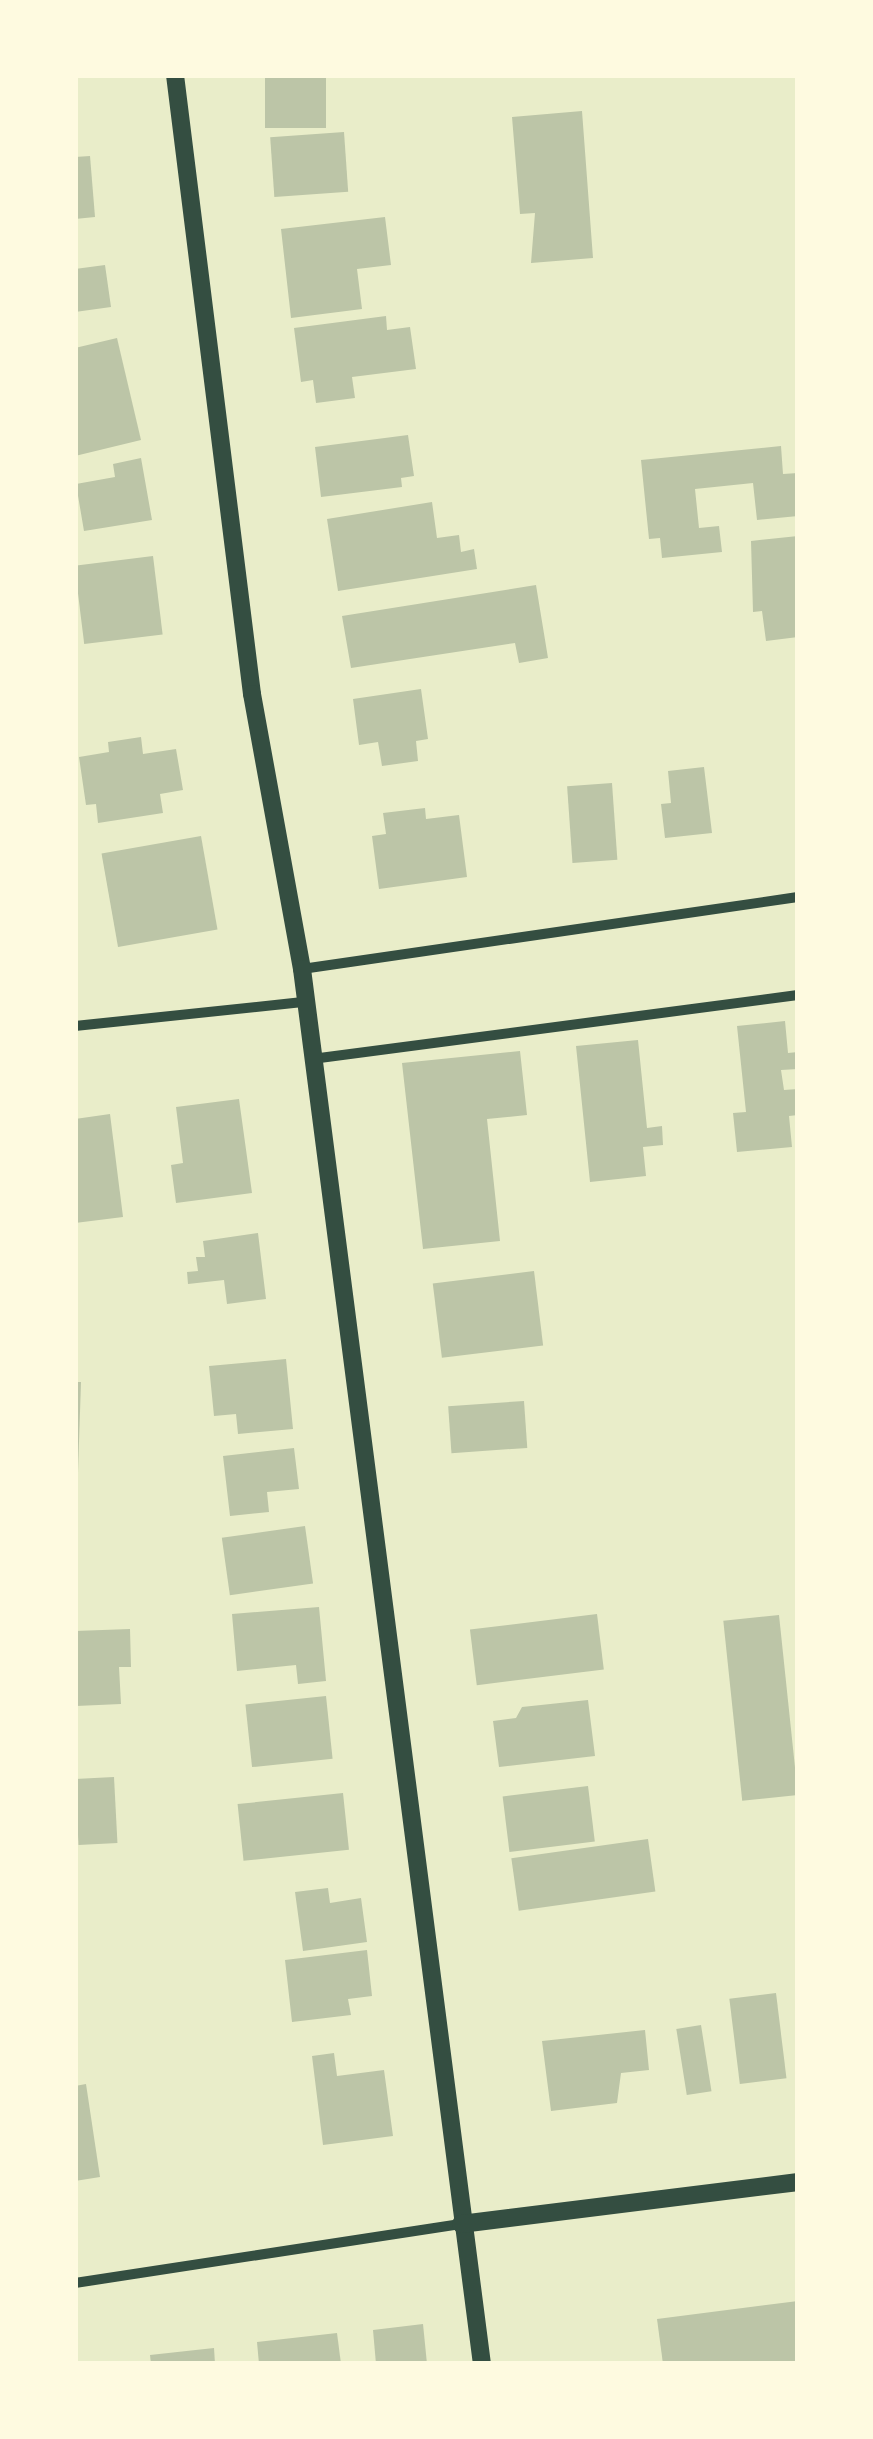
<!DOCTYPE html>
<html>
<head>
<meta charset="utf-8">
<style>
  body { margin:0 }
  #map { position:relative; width:873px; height:2439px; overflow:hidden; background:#e9edc9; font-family:"Nunito Sans",sans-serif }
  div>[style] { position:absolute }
  .building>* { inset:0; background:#bcc5a7; transform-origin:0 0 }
  .minor>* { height:10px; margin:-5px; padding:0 5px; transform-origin:5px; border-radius:5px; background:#344e41 }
  .tertiary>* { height:18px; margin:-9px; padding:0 9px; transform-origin:9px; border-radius:9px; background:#344e41 }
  span { translate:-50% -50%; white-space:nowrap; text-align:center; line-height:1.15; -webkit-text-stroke:10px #fefae0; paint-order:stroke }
  .frame { position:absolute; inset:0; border:78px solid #fefae0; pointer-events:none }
</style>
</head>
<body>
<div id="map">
  <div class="building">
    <i style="left:265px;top:75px;width:61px;height:53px"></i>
    <i style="clip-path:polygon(582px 111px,593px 258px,531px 263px,535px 213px,520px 214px,512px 117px)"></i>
    <i style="left:344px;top:132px;width:60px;height:74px;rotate:86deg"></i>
    <i style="clip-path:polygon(90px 156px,95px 217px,75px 219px,75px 157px)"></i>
    <i style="clip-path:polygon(385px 217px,391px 265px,357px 269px,362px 309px,291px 318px,281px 229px)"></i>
    <i style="clip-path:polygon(105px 265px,111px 307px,75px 312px,75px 269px)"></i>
    <i style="clip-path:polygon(386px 316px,387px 330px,410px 327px,416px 369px,352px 377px,355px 398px,316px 403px,313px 380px,301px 382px,294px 328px)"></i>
    <i style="clip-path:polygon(117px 338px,141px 440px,75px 456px,75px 348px)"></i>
    <i style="clip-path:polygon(408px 435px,414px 476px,401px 478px,402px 487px,321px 497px,315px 447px)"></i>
    <i style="clip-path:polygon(781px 446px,783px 474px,798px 473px,798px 516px,757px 520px,753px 483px,695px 489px,699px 528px,719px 526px,722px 552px,662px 558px,660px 538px,649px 539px,641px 460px)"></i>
    <i style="clip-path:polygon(141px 458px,152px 520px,84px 531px,76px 484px,115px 477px,113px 464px)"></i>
    <i style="clip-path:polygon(432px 502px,437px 538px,459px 535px,461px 552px,474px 549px,477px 569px,338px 591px,327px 519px)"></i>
    <i style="clip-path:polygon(798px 536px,798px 637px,766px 641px,762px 611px,753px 612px,751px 541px)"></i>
    <i style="left:153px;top:556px;width:79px;height:79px;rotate:83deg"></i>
    <i style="clip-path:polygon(536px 585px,548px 658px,519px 663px,515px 643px,351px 668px,342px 616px)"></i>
    <i style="clip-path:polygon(421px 689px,428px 739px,416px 741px,418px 761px,382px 766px,378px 742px,359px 745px,353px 699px)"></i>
    <i style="clip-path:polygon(141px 737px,143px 754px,176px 749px,183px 790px,160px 794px,163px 813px,98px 823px,96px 804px,86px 805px,79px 757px,109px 752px,108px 742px)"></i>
    <i style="clip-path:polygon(704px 767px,712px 833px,665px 838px,661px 804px,671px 803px,668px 771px)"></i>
    <i style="left:612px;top:783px;width:77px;height:45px;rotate:86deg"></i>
    <i style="clip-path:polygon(425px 808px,426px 819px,459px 815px,467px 877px,379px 889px,372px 836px,386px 834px,383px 813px)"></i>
    <i style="left:201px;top:836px;width:95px;height:101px;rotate:80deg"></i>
    <i style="clip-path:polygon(785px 1021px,788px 1053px,798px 1052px,798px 1069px,781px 1070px,784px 1090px,798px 1089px,798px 1115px,789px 1116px,792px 1147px,737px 1152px,733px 1113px,746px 1112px,737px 1026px)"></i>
    <i style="clip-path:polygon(638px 1040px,647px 1128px,662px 1126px,663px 1145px,643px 1147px,646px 1176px,590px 1182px,576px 1046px)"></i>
    <i style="clip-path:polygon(520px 1051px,527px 1115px,487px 1119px,500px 1241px,423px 1249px,402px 1063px)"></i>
    <i style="clip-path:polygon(239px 1099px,252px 1193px,176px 1203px,171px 1165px,183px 1163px,176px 1107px)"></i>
    <i style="clip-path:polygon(110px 1114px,123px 1217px,75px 1223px,75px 1119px)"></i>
    <i style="clip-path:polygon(258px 1233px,266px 1299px,227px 1304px,224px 1280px,188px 1284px,187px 1272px,198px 1271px,196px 1257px,205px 1257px,203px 1241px)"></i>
    <i style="left:534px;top:1271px;width:75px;height:102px;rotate:83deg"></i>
    <i style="clip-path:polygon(286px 1359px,293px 1429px,238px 1434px,236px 1414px,214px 1416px,209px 1366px)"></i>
    <i style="clip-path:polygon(75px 1382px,81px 1382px,78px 1472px,75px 1472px)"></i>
    <i style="left:524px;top:1401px;width:47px;height:76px;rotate:86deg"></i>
    <i style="clip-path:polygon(294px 1448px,299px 1489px,267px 1492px,269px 1512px,230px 1516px,223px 1456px)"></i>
    <i style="left:305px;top:1526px;width:58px;height:84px;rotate:82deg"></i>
    <i style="clip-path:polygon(319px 1607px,326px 1681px,298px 1684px,296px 1665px,237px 1671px,232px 1614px)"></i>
    <i style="left:597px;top:1614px;width:56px;height:128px;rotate:83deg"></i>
    <i style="left:779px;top:1615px;width:181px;height:56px;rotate:84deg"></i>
    <i style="clip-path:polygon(130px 1629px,131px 1667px,119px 1667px,121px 1704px,76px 1706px,75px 1631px)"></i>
    <i style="left:326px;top:1696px;width:63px;height:81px;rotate:84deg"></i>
    <i style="clip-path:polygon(588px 1700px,595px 1756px,499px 1767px,493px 1721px,516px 1718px,522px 1707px)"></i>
    <i style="left:114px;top:1777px;width:66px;height:39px;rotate:87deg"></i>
    <i style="left:588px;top:1786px;width:56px;height:86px;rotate:83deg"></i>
    <i style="left:343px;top:1793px;width:57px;height:106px;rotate:84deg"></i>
    <i style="left:648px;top:1839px;width:53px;height:138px;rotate:82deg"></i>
    <i style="clip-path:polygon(328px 1888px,330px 1903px,361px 1898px,367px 1942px,303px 1951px,295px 1892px)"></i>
    <i style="clip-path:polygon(367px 1950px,372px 1996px,348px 1999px,351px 2015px,292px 2022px,285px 1960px)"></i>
    <i style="left:776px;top:1993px;width:86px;height:47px;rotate:83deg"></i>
    <i style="left:701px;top:2025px;width:67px;height:25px;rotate:81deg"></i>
    <i style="clip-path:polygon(645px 2030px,649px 2070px,621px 2073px,617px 2103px,551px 2111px,542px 2041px)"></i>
    <i style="clip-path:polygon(334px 2053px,337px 2076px,384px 2070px,393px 2136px,323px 2145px,312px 2056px)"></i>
    <i style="clip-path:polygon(86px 2084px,100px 2177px,75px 2181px,75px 2086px)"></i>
    <i style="clip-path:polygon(798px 2301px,798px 2364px,663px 2364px,657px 2319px)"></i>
    <i style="clip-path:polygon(423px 2324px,427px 2364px,376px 2364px,373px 2330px)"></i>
    <i style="clip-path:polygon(337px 2333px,341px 2364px,259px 2364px,257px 2342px)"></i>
    <i style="clip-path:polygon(214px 2348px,215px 2364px,151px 2364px,150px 2355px)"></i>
  </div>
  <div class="minor">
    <i style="left:302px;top:969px;width:501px;rotate:-8.26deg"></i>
    <i style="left:75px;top:1026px;width:229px;rotate:-6deg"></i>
    <i style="left:312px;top:1059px;width:490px;rotate:-7.5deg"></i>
    <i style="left:75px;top:2283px;width:390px;rotate:-8.7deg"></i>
  </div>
  <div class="tertiary">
    <i style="left:175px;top:75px;width:624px;rotate:82.91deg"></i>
    <i style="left:252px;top:694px;width:280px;rotate:79.7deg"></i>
    <i style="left:302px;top:969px;width:1407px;rotate:82.65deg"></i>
    <i style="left:461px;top:2224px;width:340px;rotate:-7.1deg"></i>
  </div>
  <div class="frame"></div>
</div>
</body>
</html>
